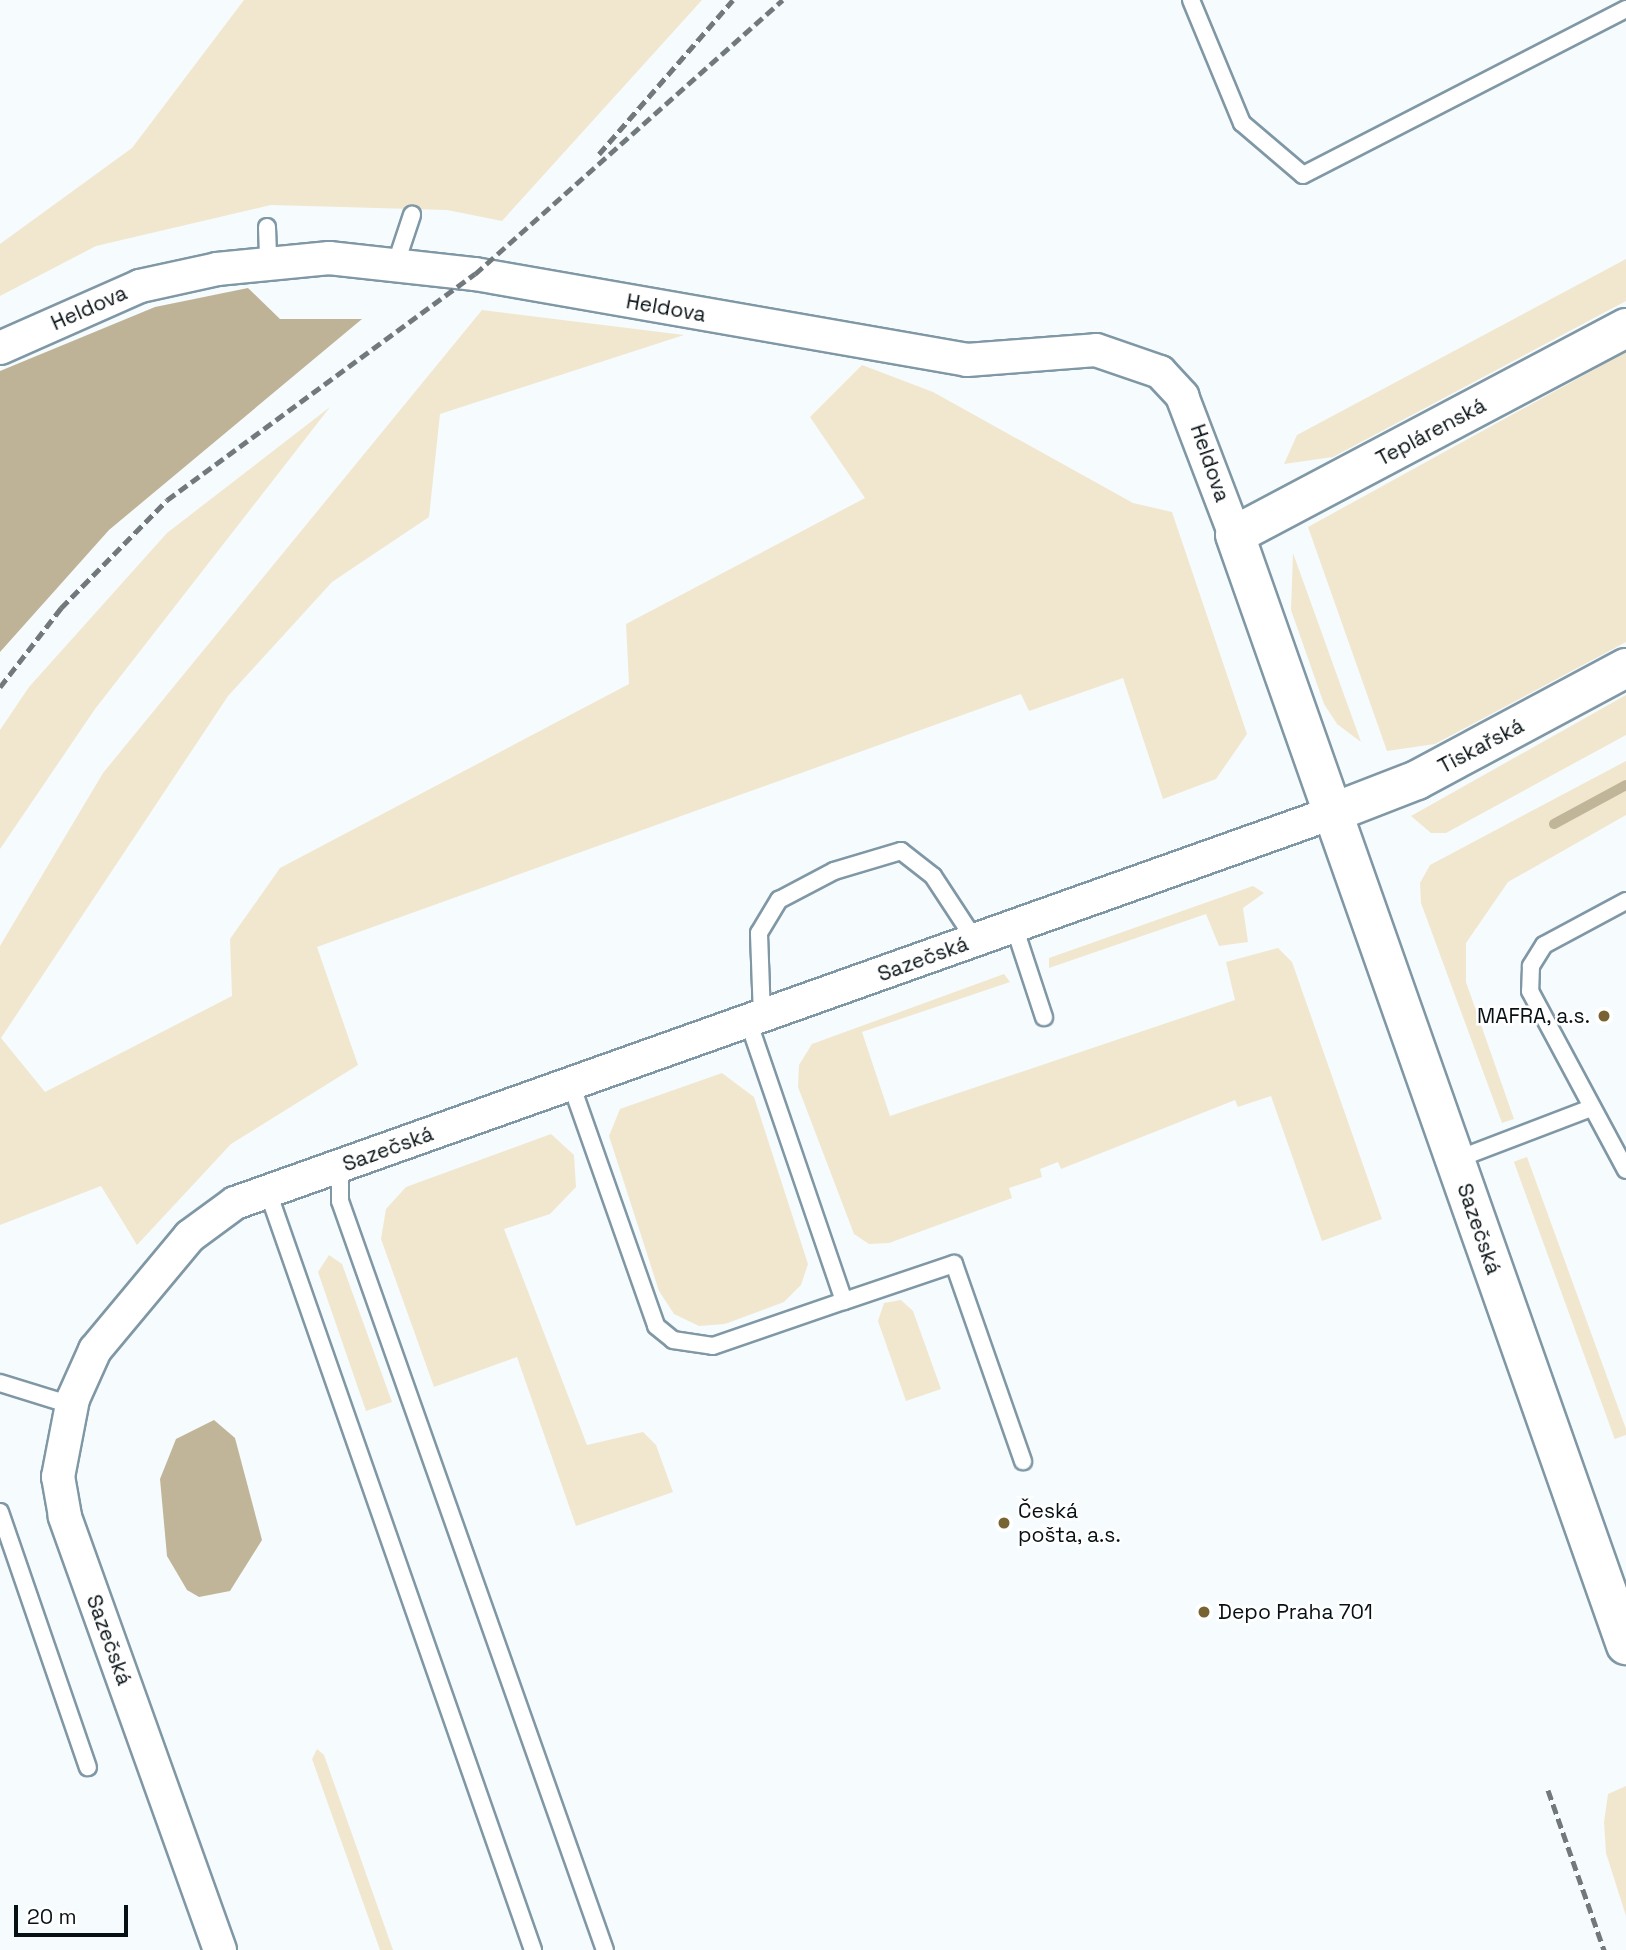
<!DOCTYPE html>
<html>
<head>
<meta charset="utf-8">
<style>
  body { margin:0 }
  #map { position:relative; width:1626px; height:1950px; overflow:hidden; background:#f6fbfe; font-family:"Space Grotesk",sans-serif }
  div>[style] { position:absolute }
  .green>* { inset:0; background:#f1e7cf; transform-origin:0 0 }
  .forest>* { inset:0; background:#bfb397 }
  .water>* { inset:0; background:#c1b599 }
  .stream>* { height:10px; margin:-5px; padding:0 5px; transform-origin:5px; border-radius:5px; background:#c1b599 }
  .roads { filter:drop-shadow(2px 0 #8098a5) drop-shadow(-2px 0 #8098a5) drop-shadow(0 2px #8098a5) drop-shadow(0 -2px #8098a5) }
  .lane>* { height:16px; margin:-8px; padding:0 8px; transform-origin:8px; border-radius:8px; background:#fff }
  .street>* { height:32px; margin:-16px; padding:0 16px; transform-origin:16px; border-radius:16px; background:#fff }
  .secondary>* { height:38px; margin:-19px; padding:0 19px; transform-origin:19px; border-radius:19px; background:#fff }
  .rail>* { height:5px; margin-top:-2.5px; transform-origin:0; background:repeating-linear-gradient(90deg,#72797d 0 10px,transparent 0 15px) }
  .dots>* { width:19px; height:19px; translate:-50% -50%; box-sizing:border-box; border:4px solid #fff; border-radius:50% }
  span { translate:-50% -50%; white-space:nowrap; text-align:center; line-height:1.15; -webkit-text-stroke:5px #fff; paint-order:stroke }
  .street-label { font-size:21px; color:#071014 }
  .poi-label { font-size:21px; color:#071014 }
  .right { translate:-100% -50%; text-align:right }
  .left { translate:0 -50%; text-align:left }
  .scale { position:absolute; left:14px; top:1905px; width:114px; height:32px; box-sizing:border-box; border:4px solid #071014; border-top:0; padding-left:9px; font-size:21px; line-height:24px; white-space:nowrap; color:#071014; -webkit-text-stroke:5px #fff; paint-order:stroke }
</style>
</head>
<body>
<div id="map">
  <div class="green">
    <i style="clip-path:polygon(244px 0,702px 0,502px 221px,447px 210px,271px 205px,96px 246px,0 296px,0 244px,132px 148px)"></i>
    <i style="clip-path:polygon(1626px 259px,1626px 301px,1333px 457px,1284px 464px,1297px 435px)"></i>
    <i style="clip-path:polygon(482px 310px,684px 335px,440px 414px,429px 517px,332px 582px,228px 696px,1px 1038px,45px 1092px,232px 996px,230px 939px,280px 868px,629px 684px,626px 624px,865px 498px,810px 417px,862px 365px,933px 392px,1133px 503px,1172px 512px,1247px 734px,1216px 779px,1163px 799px,1123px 678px,1029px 711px,1021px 694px,317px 947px,358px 1065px,231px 1144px,137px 1245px,101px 1186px,0 1225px,0 946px,103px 773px)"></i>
    <i style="clip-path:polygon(1626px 352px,1626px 642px,1435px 744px,1387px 751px,1308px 527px)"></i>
    <i style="clip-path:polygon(330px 407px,95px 709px,0 849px,0 730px,29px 687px,167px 533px)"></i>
    <i style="clip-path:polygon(1293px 553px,1361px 742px,1337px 724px,1324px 704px,1291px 610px)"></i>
    <i style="clip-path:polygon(1626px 695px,1626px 735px,1446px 833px,1431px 833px,1411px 816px)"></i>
    <i style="clip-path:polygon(1626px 761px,1626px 815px,1508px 882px,1466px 943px,1466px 982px,1514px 1119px,1502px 1123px,1421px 903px,1420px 883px,1430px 865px)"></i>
    <i style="clip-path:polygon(1253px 886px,1264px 893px,1243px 908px,1248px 942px,1219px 946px,1206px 914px,1049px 968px,1049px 958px)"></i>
    <i style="clip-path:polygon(1278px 948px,1292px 962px,1382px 1219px,1322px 1241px,1271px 1096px,1238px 1107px,1235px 1100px,1061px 1169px,1058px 1162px,1040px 1169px,1042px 1177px,1009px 1188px,1012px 1198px,889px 1243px,869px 1244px,854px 1234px,798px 1087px,799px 1065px,812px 1044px,1004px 974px,1010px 982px,862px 1032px,890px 1116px,1235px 1000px,1226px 962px)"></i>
    <i style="clip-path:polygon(722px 1073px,754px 1097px,808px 1264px,801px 1285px,784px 1302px,725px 1324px,699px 1326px,674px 1314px,659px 1291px,609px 1136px,620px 1109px)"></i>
    <i style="clip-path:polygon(551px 1134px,574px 1155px,576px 1187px,550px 1214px,504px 1229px,587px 1445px,643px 1432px,656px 1445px,673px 1492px,576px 1526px,517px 1357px,434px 1387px,381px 1239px,386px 1209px,406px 1187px)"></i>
    <i style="left:1527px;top:1157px;width:295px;height:14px;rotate:70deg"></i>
    <i style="clip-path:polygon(329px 1255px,342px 1264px,392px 1402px,366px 1411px,318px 1272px)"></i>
    <i style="clip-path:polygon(901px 1300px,913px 1311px,941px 1389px,906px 1401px,878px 1321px,884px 1303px)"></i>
    <i style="clip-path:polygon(317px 1749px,324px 1755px,393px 1950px,380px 1950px,312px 1759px)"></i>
    <i style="clip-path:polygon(1626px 1786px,1626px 1916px,1606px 1853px,1604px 1822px,1608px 1794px)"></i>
  </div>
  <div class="forest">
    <i style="clip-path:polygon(248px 288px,280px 319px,362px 319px,109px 530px,0 652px,0 371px,155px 307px)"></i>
  </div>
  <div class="water">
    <i style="clip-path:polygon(214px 1420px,235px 1438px,262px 1540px,230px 1591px,199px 1597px,187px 1590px,167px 1556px,160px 1479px,176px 1439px)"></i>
  </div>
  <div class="stream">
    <i style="left:1554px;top:824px;width:82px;rotate:-28.4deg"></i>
  </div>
  <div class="roads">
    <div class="lane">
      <i style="left:1191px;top:0;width:133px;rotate:67.5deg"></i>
      <i style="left:1242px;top:123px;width:80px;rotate:40.4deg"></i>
      <i style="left:1303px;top:175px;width:363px;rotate:-27.2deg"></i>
      <i style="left:267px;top:227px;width:37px;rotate:88deg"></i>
      <i style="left:396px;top:263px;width:51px;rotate:-71.6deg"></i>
      <i style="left:1626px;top:901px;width:93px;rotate:151.8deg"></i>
      <i style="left:1544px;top:945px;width:25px;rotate:122deg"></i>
      <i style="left:1531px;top:966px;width:25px;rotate:92deg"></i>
      <i style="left:1530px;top:991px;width:203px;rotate:61.8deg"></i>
      <i style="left:1014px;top:926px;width:96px;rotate:71.8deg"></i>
      <i style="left:762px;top:1016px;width:83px;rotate:-92.1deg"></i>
      <i style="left:759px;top:933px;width:39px;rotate:-59deg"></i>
      <i style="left:779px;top:900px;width:62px;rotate:-27.8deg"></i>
      <i style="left:834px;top:871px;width:70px;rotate:-16.6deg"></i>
      <i style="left:901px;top:851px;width:41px;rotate:38deg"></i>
      <i style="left:933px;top:876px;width:77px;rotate:56.7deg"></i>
      <i style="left:571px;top:1084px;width:256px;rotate:70.6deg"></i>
      <i style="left:656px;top:1326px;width:22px;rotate:39deg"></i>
      <i style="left:673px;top:1340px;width:40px;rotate:8.5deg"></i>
      <i style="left:713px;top:1346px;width:139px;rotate:-19deg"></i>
      <i style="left:844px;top:1301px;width:296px;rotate:-108.9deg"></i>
      <i style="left:1455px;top:1160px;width:146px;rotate:-20.9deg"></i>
      <i style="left:340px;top:1166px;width:35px;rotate:90deg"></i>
      <i style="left:340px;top:1201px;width:794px;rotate:70.52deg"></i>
      <i style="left:268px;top:1192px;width:803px;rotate:70.73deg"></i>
      <i style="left:844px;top:1301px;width:116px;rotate:-18.6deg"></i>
      <i style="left:954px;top:1264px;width:209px;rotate:70.7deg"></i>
      <i style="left:0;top:1383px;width:74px;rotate:17.2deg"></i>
      <i style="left:0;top:1512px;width:270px;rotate:71deg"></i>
    </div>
    <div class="street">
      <i style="left:0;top:348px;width:153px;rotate:-23.9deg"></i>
      <i style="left:140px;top:286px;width:79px;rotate:-12.4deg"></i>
      <i style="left:217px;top:269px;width:113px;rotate:-5.6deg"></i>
      <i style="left:329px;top:258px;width:147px;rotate:6.3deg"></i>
      <i style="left:475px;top:274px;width:499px;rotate:9.9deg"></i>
      <i style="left:967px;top:360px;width:129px;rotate:-4.4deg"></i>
      <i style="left:1096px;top:350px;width:68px;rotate:19deg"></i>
      <i style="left:1160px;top:372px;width:33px;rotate:47deg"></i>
      <i style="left:1182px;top:396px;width:149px;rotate:69.1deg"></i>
      <i style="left:220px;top:1950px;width:461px;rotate:-109.7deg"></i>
      <i style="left:65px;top:1516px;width:40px;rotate:-100deg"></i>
      <i style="left:58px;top:1477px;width:79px;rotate:-79.1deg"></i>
      <i style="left:73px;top:1399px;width:54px;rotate:-65.8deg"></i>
      <i style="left:95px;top:1350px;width:148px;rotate:-50.2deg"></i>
      <i style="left:190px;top:1236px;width:56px;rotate:-36.3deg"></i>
      <i style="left:235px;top:1203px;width:1164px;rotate:-19.57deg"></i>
    </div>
    <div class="secondary">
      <i style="left:1626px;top:328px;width:442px;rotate:152.1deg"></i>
      <i style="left:1235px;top:535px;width:1177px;rotate:70.6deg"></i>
      <i style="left:1332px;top:813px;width:91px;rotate:-21.2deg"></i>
      <i style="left:1417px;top:780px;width:237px;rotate:-28.2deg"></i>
    </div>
  </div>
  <div class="rail">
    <i style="left:599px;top:154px;width:204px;rotate:-49deg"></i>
    <i style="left:0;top:687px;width:100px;rotate:-52.3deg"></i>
    <i style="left:61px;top:608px;width:151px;rotate:-45.5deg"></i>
    <i style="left:167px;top:500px;width:382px;rotate:-36.3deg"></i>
    <i style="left:475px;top:274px;width:412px;rotate:-41.7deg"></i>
    <i style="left:1548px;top:1790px;width:170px;rotate:70.7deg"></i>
  </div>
  <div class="dots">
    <i style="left:1604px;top:1016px;background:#786433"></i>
    <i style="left:1004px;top:1523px;background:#786433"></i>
    <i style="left:1204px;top:1612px;background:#786433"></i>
  </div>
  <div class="street-label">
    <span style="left:89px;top:308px;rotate:-24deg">Heldova</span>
    <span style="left:666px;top:308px;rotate:10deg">Heldova</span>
    <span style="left:1431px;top:432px;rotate:-28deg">Teplárenská</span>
    <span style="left:1210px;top:463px;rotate:71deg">Heldova</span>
    <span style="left:1481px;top:746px;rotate:-28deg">Tiskařská</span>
    <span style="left:923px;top:959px;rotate:-20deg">Sazečská</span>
    <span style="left:388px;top:1149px;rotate:-20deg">Sazečská</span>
    <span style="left:1479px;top:1229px;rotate:71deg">Sazečská</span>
    <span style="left:109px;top:1640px;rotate:70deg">Sazečská</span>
  </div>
  <div class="poi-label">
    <span class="right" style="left:1590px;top:1016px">MAFRA, a.s.</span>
    <span class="left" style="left:1018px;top:1523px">Česká<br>pošta, a.s.</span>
    <span class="left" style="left:1218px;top:1612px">Depo Praha 701</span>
  </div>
  <div class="scale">20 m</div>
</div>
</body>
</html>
